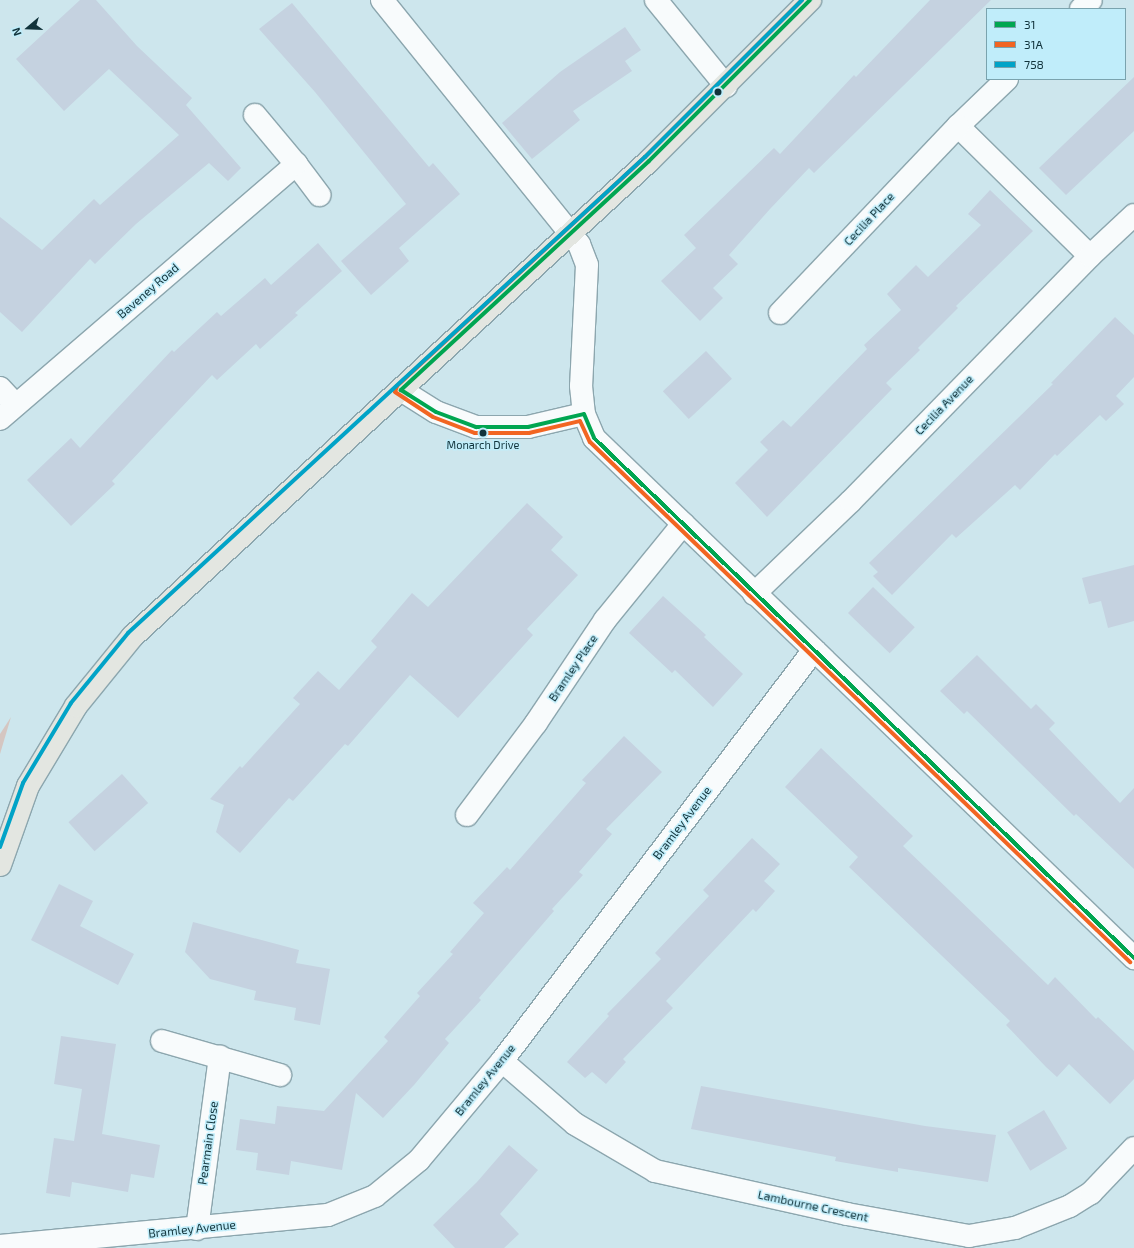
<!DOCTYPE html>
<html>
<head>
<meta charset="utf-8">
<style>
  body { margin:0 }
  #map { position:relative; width:1134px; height:1248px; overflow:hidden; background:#cde6ed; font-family:"Exo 2",sans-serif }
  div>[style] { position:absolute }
  .green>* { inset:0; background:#d5c6c1 }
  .building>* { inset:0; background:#c5d2e0; transform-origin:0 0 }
  .roads { filter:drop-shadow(1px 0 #8ca6ae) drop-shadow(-1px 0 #8ca6ae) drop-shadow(0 1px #8ca6ae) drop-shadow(0 -1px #8ca6ae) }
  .minor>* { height:22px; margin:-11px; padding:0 11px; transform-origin:11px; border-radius:11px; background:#f8fbfc }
  .major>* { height:22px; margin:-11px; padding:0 11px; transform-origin:11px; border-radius:11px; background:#e3e6e1 }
  .bus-1>* { height:4px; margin:-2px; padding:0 2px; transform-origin:2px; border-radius:2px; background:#00a651 }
  .bus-2>* { height:4px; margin:-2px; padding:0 2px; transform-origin:2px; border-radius:2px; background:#f26522 }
  .bus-3>* { height:4px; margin:-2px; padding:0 2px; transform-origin:2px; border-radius:2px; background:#01a3c7 }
  .dots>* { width:11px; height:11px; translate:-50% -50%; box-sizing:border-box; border:2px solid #c0edfa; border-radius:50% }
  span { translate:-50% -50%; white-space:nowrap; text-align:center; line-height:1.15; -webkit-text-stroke:3px #c0edfa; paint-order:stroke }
  .bus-label { font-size:11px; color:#11333b }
  .street-label { font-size:12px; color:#11333b }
  .legend { position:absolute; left:986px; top:8px; width:140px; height:72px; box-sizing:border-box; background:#c0edfa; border:1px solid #7aa3ae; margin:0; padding:5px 7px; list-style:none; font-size:12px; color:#11333b }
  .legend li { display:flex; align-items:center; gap:8px; height:20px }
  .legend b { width:20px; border:1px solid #7aa3ae }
  .north { position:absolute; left:8px; top:8px; width:40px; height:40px; -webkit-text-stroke:3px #c0edfa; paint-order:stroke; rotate:251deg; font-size:11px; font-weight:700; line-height:16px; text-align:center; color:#11333b }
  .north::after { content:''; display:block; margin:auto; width:14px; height:18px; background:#11333b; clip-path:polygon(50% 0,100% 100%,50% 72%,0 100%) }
</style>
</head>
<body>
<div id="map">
  <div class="green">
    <i style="clip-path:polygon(11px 717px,0 754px,0 734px)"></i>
  </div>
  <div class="building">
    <i style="clip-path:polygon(80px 0,96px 0,137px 46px,192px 98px,186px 105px,241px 168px,228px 181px,209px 163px,136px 224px,95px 264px,90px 259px,22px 332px,0 312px,0 217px,42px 250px,94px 199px,100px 205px,179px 135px,109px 69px,64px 111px,16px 59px)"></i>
    <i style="clip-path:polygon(930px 0,991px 0,814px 173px,809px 168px,770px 209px,729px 255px,738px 264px,713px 288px,723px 298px,700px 321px,661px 281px,696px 248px,684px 235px,774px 148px,780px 154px,854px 75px,856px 77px)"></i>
    <i style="clip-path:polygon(292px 3px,429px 167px,433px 163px,460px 194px,399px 248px,409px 261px,371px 295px,341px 261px,406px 204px,315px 92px,259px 29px)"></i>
    <i style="clip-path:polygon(625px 27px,641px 50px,625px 61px,632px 71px,573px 111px,580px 120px,532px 159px,502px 123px,560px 72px)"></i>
    <i style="clip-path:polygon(1134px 77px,1134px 131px,1066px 195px,1039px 168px)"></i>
    <i style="clip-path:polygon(990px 190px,1033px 231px,956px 306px,958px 308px,918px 348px,920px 350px,886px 383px,892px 389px,767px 517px,735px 483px,768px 450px,760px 442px,783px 420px,791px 427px,867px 349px,864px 345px,901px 310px,887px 294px,916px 265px,928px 277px,981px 225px,968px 214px)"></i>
    <i style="clip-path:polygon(318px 243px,342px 271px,295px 313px,298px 315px,260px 349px,256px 344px,217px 380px,212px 375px,112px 481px,115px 484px,71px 526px,27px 480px,71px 438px,80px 448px,172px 350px,174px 352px,217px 312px,221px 316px,265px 278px,271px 285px)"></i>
    <i style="clip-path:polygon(1115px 317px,1134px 335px,1134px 377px,1116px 396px,1124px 404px,1106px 421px,1100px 415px,1057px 456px,1055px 454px,1020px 490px,1015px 485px,956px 538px,952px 534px,892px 595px,873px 576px,878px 572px,869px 563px,1053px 384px,1051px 383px)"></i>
    <i style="left:706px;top:351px;width:38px;height:59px;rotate:47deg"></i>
    <i style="clip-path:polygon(527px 503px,563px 537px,551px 550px,578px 575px,527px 629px,533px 635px,458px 718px,410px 675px,348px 746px,345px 744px,293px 801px,289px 798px,240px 853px,216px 832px,224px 805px,210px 799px,240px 766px,242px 768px,300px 704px,293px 698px,318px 671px,339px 690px,377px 647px,371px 641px,412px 593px,428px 607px)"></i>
    <i style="clip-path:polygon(1134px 565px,1134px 621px,1108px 628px,1101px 601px,1089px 604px,1082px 578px)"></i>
    <i style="left:873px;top:587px;width:58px;height:36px;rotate:44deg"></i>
    <i style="clip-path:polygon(663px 596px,706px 635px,704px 637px,743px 674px,713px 707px,675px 670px,672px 673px,629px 633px)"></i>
    <i style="clip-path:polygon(977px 655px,1031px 709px,1036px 704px,1055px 723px,1049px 729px,1120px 803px,1134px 788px,1134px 869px,1076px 814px,1074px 816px,967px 711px,964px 714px,940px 691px)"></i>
    <i style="clip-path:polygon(624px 736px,662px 772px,606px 829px,612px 834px,579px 872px,583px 875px,552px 909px,554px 911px,479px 998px,481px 1000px,445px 1039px,449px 1043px,414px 1085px,383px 1118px,356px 1093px,342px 1170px,291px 1161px,289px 1175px,256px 1170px,258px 1153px,236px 1150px,240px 1119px,275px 1124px,277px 1106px,324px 1111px,388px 1041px,384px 1037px,420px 996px,417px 993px,453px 954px,450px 952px,484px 913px,473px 903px,507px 867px,510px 870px,586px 783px,582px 780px)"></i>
    <i style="clip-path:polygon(821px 748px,913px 836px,903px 846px,1048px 985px,1055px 977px,1096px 1019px,1098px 1017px,1134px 1051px,1134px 1079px,1110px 1104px,1069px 1064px,1057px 1077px,1046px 1067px,1006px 1025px,1010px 1021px,849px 867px,858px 857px,785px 787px)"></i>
    <i style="left:122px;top:774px;width:39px;height:72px;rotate:48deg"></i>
    <i style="clip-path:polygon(752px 838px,780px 864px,764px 881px,775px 891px,756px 912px,753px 909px,666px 1001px,673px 1008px,623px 1059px,626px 1062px,606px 1084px,592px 1072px,585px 1078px,567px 1062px,609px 1016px,607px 1014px,661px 959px,655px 953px,709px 896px,703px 890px)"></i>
    <i style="clip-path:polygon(59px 884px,93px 901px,80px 926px,134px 954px,118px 985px,31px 940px)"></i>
    <i style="clip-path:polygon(193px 922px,299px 950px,296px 963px,330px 969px,320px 1025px,294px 1020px,296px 1008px,254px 1000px,256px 991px,210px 979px,185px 952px)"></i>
    <i style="clip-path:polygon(61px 1036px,116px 1044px,102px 1134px,160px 1145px,154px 1178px,131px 1174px,128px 1192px,72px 1182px,70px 1197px,46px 1193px,54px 1138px,74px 1141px,82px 1089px,54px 1084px)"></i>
    <i style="clip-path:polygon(701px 1086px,925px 1126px,996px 1135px,988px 1182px,898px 1168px,898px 1172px,835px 1161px,836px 1157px,691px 1129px)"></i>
    <i style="left:1044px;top:1110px;width:45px;height:43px;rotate:59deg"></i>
    <i style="clip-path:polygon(509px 1145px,538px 1170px,500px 1214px,519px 1234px,504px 1248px,455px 1248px,433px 1225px,477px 1182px)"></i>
  </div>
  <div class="roads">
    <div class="minor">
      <i style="left:382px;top:0;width:314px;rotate:51.1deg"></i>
      <i style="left:579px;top:244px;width:22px;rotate:69deg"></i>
      <i style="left:587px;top:265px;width:121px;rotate:92.8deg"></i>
      <i style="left:581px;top:386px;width:28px;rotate:84deg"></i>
      <i style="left:584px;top:414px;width:26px;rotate:67deg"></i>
      <i style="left:594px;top:438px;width:750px;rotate:43.92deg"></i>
      <i style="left:656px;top:0;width:111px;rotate:50.9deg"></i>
      <i style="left:1081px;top:9px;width:13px;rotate:-42deg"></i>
      <i style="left:1007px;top:79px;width:68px;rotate:136.2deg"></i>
      <i style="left:958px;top:126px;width:185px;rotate:44.6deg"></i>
      <i style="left:296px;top:164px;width:39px;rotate:53deg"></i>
      <i style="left:780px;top:313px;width:258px;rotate:-46.4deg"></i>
      <i style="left:0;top:388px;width:23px;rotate:47deg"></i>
      <i style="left:401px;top:390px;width:41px;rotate:32.2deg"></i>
      <i style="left:436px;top:412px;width:43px;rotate:20.6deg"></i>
      <i style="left:476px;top:427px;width:52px"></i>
      <i style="left:528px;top:427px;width:57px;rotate:-13.1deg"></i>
      <i style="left:0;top:419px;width:391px;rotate:-40.7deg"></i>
      <i style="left:296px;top:164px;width:64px;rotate:-129.9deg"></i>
      <i style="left:754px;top:594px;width:134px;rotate:-43.8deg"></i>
      <i style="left:851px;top:501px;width:342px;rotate:-45.7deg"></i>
      <i style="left:1090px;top:256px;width:60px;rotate:-43deg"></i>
      <i style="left:467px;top:815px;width:115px;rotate:-53.1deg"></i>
      <i style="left:536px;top:723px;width:124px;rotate:-56.2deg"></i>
      <i style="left:605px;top:620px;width:124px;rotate:-50.9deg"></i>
      <i style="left:162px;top:1041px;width:123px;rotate:16.1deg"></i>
      <i style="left:502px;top:1061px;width:96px;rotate:40.8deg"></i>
      <i style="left:575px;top:1124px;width:93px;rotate:30.4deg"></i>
      <i style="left:655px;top:1171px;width:197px;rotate:12.6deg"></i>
      <i style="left:847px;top:1214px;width:124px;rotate:10.2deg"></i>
      <i style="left:969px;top:1236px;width:47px;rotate:-9.9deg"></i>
      <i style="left:1015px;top:1228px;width:59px;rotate:-21.8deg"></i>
      <i style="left:1070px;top:1206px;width:25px;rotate:-32deg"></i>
      <i style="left:1091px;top:1193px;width:62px;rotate:-46.3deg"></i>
      <i style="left:197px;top:1229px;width:174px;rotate:-82.4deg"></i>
      <i style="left:0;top:1246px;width:329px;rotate:-5.4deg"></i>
      <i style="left:328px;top:1215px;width:51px;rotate:-22deg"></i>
      <i style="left:375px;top:1196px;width:57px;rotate:-39.3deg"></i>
      <i style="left:419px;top:1160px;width:129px;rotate:-50deg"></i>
      <i style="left:502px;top:1061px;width:516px;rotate:-52.8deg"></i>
    </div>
    <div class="major">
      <i style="left:0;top:865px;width:84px;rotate:-70.5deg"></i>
      <i style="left:28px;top:786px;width:93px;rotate:-59deg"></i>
      <i style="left:76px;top:706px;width:89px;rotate:-50.9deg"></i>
      <i style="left:132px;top:637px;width:703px;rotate:-42.64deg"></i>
      <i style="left:649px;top:161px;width:228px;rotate:-45deg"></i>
    </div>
  </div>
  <div class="bus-1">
    <i style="left:810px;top:0;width:228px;rotate:135deg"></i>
    <i style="left:649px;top:161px;width:338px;rotate:137.3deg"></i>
    <i style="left:401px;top:390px;width:41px;rotate:32.2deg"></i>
    <i style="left:436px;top:412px;width:43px;rotate:20.6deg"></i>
    <i style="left:476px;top:427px;width:52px"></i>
    <i style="left:528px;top:427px;width:57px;rotate:-13.1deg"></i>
    <i style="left:584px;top:414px;width:26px;rotate:67deg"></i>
    <i style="left:594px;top:438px;width:750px;rotate:43.92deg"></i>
  </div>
  <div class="bus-2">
    <i style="left:802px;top:0;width:222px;rotate:135deg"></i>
    <i style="left:645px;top:157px;width:338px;rotate:137.3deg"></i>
    <i style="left:397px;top:386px;width:6px;rotate:108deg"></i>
    <i style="left:395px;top:392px;width:45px;rotate:33.3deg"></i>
    <i style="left:433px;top:417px;width:45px;rotate:20.9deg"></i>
    <i style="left:475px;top:433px;width:54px"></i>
    <i style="left:529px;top:433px;width:52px;rotate:-13.2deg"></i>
    <i style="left:580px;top:421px;width:23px;rotate:65deg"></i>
    <i style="left:590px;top:442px;width:750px;rotate:43.92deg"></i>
  </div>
  <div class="bus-3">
    <i style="left:0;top:847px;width:68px;rotate:-70.2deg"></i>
    <i style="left:23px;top:783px;width:93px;rotate:-59deg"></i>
    <i style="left:71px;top:703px;width:90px;rotate:-50.8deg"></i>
    <i style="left:128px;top:633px;width:703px;rotate:-42.64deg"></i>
    <i style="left:645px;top:157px;width:222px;rotate:-45deg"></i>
  </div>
  <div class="dots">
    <i style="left:718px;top:92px;background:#11333b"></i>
    <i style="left:483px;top:433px;background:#11333b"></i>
  </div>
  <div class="bus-label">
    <span style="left:483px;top:445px">Monarch Drive</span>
  </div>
  <div class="street-label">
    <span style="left:869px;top:219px;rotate:-47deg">Cecilia Place</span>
    <span style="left:148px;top:291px;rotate:-41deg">Baveney Road</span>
    <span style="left:944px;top:405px;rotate:-46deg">Cecilia Avenue</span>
    <span style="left:573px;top:668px;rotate:-56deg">Bramley Place</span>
    <span style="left:682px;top:823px;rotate:-53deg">Bramley Avenue</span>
    <span style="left:485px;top:1080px;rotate:-51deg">Bramley Avenue</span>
    <span style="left:208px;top:1143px;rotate:-82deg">Pearmain Close</span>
    <span style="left:813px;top:1206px;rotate:12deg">Lambourne Crescent</span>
    <span style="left:192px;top:1229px;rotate:-6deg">Bramley Avenue</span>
  </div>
  <ul class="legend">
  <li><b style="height:5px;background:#00a651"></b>31</li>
  <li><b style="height:5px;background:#f26522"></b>31A</li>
  <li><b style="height:5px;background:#01a3c7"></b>758</li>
  </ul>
  <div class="north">N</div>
</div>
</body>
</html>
